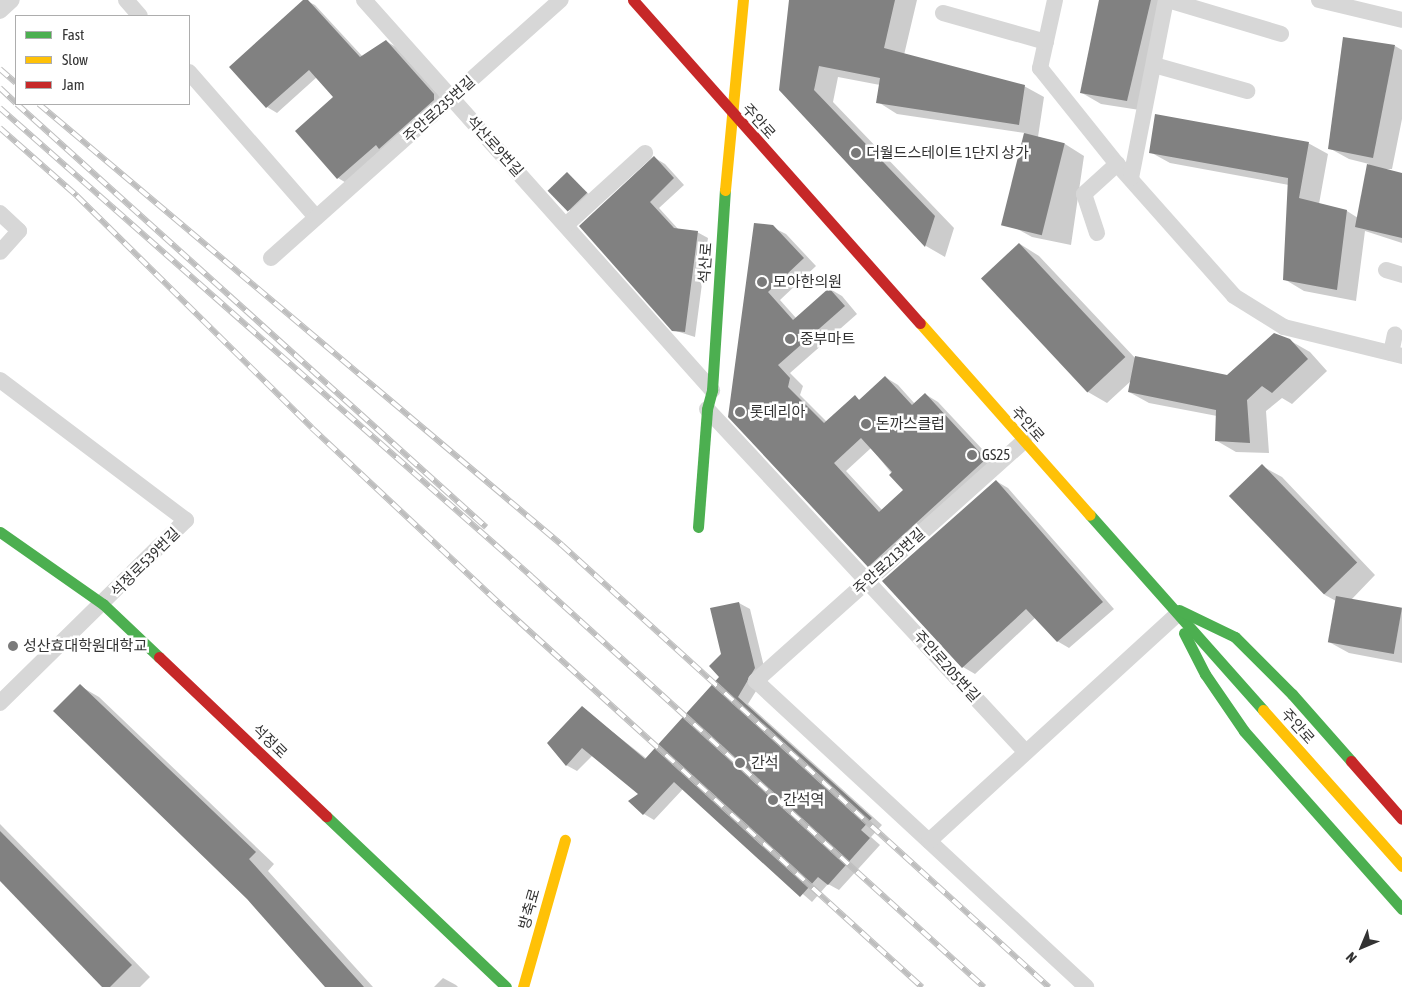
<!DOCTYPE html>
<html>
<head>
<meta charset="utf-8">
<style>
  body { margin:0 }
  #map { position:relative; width:1402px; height:987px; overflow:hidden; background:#fff; font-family:"Asap Condensed","Noto Sans KR",sans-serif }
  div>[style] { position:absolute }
  .shadow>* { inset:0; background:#0003; transform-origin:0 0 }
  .building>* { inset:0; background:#818181; transform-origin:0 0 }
  .street>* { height:16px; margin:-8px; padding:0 8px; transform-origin:8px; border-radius:8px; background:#d7d7d7 }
  .fast>* { height:11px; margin:-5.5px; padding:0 5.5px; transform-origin:5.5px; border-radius:5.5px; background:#4caf50 }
  .slow>* { height:11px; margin:-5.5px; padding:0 5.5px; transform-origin:5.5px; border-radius:5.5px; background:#ffc107 }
  .jam>* { height:11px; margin:-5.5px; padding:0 5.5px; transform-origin:5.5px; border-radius:5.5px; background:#c62828 }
  .rail>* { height:5.5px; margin-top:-2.75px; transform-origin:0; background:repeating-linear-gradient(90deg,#fff 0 11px,#bebebe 0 22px); box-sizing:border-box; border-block:1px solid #bebebe }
  .dots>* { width:14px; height:14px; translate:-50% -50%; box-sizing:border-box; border:2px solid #fff; border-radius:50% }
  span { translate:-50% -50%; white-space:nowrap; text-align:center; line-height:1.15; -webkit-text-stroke:5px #fff; paint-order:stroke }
  .street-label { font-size:15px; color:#333 }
  .poi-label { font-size:15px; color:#333 }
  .left { translate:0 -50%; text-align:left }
  .legend { position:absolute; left:15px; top:15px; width:175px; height:90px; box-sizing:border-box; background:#fff; border:1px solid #adadad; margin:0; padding:6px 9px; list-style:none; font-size:15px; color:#333 }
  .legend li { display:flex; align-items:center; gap:10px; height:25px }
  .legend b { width:25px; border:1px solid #adadad }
  .north { position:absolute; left:1337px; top:922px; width:50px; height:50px; -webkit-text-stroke:4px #fff; paint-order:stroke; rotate:225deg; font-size:14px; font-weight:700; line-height:20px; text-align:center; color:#333 }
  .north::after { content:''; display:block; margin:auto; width:18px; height:22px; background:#333; clip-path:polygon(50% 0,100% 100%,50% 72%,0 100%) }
</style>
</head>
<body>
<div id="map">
  <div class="shadow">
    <i style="clip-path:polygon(305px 0,315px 5px,363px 57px,386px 41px,396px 47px,444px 101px,348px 184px,338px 178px,335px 97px,317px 77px,277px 113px,267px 107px,231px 67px)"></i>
    <i style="clip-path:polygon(791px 0,917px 0,904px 55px,1024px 86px,1044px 97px,1038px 137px,1065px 144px,1084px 156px,1071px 245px,1032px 237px,1012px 226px,1025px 133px,897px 114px,878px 102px,880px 85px,838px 77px,833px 102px,954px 228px,945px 257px,926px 246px,781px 89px)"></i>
    <i style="clip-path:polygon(1100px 0,1166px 0,1146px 111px,1101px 104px,1082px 93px)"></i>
    <i style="clip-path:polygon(1395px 46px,1402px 50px,1402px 119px,1392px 169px,1384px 169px,1402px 174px,1402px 243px,1365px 231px,1356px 301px,1304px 291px,1284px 279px,1289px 185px,1170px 163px,1150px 152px,1308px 143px,1328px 154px,1319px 204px,1347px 211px,1358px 218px,1369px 164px,1349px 159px,1329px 148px)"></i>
    <i style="clip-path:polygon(655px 158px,665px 164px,684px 185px,659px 208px,679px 230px,697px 232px,708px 238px,695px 337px,673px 330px,581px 226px)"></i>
    <i style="left:567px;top:173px;width:35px;height:25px;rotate:44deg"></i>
    <i style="clip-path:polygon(evenodd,772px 227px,786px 234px,816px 266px,780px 300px,796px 318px,830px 289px,842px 296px,857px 314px,790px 373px,803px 386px,800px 395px,827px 422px,855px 397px,860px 400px,885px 377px,898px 385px,915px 404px,925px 394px,938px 402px,998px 466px,882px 573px,869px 566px,730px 417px,772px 227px,871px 448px,905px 490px,883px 511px,846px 471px,871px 448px)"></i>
    <i style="clip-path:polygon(1020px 244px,1039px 256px,1136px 359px,1227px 377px,1289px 340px,1310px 352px,1327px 371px,1292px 404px,1282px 398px,1266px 411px,1269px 453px,1236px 452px,1217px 441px,1217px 416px,1149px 403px,1129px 392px,1132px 380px,1107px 403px,1088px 392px)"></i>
    <i style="clip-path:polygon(1262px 466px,1282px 477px,1375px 575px,1351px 600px,1402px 609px,1402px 663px,1349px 653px,1329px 642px,1336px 601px,1325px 595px)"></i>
    <i style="clip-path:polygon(996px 481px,1008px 488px,1114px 609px,1069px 648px,1057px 641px,1036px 617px,975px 674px,963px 667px,884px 581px)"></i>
    <i style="clip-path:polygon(739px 603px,750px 609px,766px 675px,748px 704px,882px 825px,871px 837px,880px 845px,839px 890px,828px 884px,812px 902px,683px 789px,654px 820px,644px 814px,640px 794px,593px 755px,577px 771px,566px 765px,582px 708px,647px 759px,721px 677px,723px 655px)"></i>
    <i style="clip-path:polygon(80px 686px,99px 697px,274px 864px,268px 871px,373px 987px,327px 987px)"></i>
    <i style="clip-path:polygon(0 824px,150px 977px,140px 987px,104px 987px,0 880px)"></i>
    <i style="clip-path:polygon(443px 978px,456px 985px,458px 987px,434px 987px)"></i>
  </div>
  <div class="building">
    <i style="clip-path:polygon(303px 0,308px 0,360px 57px,386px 40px,434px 94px,434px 100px,379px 149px,376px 145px,337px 179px,295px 131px,333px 97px,309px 70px,266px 108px,229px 67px)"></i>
    <i style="clip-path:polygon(789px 0,895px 0,884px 48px,1025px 85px,1019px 125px,876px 103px,880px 78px,819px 66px,814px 90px,935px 216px,925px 247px,779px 90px)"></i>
    <i style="clip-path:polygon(1099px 0,1151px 0,1127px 101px,1080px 93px)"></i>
    <i style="clip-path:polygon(1343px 37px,1395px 45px,1373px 158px,1328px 149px)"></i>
    <i style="clip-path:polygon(1155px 114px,1309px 142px,1299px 198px,1347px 210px,1337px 290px,1283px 280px,1288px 178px,1149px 153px)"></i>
    <i style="left:1024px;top:133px;width:42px;height:95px;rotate:14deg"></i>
    <i style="clip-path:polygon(654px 156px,674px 178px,650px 202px,674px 228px,698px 231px,685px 332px,672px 331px,579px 226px)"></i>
    <i style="clip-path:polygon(1367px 164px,1402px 173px,1402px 238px,1355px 227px)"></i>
    <i style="left:567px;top:172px;width:29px;height:27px;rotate:46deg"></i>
    <i style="clip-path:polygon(evenodd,754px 223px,773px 225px,804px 258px,768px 292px,793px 320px,829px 288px,845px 306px,778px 365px,790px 378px,788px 387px,824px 423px,855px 395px,859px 400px,885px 376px,912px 405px,925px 393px,986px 459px,868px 567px,728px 417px,754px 223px,861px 438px,892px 472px,889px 475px,903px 490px,879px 512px,834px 463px,861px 438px)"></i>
    <i style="left:1019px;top:243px;width:156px;height:52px;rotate:47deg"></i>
    <i style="clip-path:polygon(1274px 333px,1290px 339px,1308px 359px,1272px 393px,1262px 386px,1247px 400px,1250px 443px,1215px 441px,1216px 410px,1128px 392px,1135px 356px,1227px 375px)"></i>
    <i style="left:1262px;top:464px;width:137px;height:46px;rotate:46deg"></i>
    <i style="clip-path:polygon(996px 480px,1103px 602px,1057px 642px,1026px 609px,962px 668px,882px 581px)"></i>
    <i style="left:1336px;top:596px;width:67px;height:47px;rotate:10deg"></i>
    <i style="clip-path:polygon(739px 602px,755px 668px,738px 697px,872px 818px,861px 830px,870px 838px,828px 885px,818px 877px,800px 897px,674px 782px,643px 815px,628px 801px,638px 794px,582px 748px,566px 766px,547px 743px,582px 706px,645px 759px,719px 677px,709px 666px,721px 654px,710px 608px)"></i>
    <i style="clip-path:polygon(80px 684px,256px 852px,249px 859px,364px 987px,325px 987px,247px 899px,53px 711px)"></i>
    <i style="clip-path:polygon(0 831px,132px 965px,110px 987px,102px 987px,0 881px)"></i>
  </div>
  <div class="street">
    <i style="left:126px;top:0;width:21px;rotate:49deg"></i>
    <i style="left:364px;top:0;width:523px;rotate:48.26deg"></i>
    <i style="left:1055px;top:0;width:70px;rotate:102.4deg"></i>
    <i style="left:1040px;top:68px;width:123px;rotate:51.3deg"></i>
    <i style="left:1117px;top:164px;width:176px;rotate:48.4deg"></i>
    <i style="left:1234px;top:296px;width:59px;rotate:31.8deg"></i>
    <i style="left:1284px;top:327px;width:122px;rotate:13.8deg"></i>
    <i style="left:1168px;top:0;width:118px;rotate:16.7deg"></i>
    <i style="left:1319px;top:0;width:85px;rotate:13.5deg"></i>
    <i style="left:0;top:11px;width:16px;rotate:-43deg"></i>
    <i style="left:943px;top:13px;width:107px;rotate:15.7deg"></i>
    <i style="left:1154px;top:65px;width:97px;rotate:15.6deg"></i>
    <i style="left:189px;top:72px;width:193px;rotate:48.8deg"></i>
    <i style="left:1131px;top:178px;width:181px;rotate:-78.9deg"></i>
    <i style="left:0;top:213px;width:26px;rotate:43deg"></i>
    <i style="left:19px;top:231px;width:28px;rotate:132deg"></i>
    <i style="left:566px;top:225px;width:107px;rotate:-42.3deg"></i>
    <i style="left:1097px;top:233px;width:41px;rotate:-108.4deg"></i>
    <i style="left:1084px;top:194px;width:45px;rotate:-42.3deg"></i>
    <i style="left:271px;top:258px;width:388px;rotate:-41.7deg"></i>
    <i style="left:1386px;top:270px;width:17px;rotate:17deg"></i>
    <i style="left:1391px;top:353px;width:19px;rotate:-78deg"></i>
    <i style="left:0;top:380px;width:233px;rotate:37deg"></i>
    <i style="left:186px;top:520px;width:261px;rotate:135.5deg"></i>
    <i style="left:707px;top:409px;width:468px;rotate:47.1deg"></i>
    <i style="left:1024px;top:441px;width:360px;rotate:138.2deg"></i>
    <i style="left:756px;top:681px;width:450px;rotate:42.8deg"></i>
    <i style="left:929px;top:841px;width:333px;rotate:-42.4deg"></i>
  </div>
  <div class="fast">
    <i style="left:1090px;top:515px;width:261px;rotate:48.4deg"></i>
    <i style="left:698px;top:527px;width:118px;rotate:-85.6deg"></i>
    <i style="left:707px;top:409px;width:20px;rotate:-75deg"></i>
    <i style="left:712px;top:390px;width:200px;rotate:-86.3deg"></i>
    <i style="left:0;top:532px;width:126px;rotate:35deg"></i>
    <i style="left:103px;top:604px;width:77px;rotate:43.4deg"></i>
    <i style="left:1179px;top:610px;width:62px;rotate:25.7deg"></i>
    <i style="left:1235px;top:637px;width:81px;rotate:45deg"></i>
    <i style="left:1292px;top:694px;width:89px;rotate:48.6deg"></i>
    <i style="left:1184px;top:633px;width:46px;rotate:62.9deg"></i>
    <i style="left:1205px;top:674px;width:69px;rotate:55.6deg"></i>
    <i style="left:1244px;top:731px;width:238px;rotate:48.4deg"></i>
    <i style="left:326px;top:816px;width:248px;rotate:43.5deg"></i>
  </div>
  <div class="slow">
    <i style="left:725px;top:190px;width:191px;rotate:-84.6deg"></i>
    <i style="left:920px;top:323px;width:256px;rotate:48.5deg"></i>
    <i style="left:1263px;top:710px;width:209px;rotate:48.3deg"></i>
    <i style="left:523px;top:987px;width:153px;rotate:-74.1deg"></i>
  </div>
  <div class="jam">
    <i style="left:633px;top:0;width:432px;rotate:48.4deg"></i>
    <i style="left:159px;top:657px;width:231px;rotate:43.6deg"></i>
    <i style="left:1351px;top:761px;width:77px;rotate:48.7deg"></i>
  </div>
  <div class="rail">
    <i style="left:0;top:69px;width:21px;rotate:41deg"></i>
    <i style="left:0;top:88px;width:22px;rotate:43deg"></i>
    <i style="left:17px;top:104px;width:632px;rotate:42.05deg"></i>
    <i style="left:39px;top:104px;width:684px;rotate:40.14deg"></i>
    <i style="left:562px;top:545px;width:658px;rotate:42.23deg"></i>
    <i style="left:0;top:108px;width:708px;rotate:41.39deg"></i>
    <i style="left:531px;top:576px;width:612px;rotate:42.22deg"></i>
    <i style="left:0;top:128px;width:103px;rotate:41.4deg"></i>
    <i style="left:77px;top:196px;width:330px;rotate:44.6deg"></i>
    <i style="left:312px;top:428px;width:262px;rotate:43.1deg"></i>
    <i style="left:503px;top:607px;width:566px;rotate:42.21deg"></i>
  </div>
  <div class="dots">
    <i style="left:856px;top:153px;background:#7a7a7a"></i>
    <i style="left:762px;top:282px;background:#7a7a7a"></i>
    <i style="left:790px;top:339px;background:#7a7a7a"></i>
    <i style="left:740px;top:412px;background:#7a7a7a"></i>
    <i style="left:866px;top:424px;background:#7a7a7a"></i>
    <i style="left:972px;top:455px;background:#7a7a7a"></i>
    <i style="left:13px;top:646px;background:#7a7a7a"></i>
    <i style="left:740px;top:763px;background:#7a7a7a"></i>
    <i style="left:773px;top:800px;background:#7a7a7a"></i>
  </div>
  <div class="street-label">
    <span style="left:439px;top:109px;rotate:-42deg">주안로235번길</span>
    <span style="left:759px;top:121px;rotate:48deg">주안로</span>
    <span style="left:495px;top:146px;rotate:48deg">석산로9번길</span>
    <span style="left:705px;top:263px;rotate:-86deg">석산로</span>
    <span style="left:1028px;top:424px;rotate:48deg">주안로</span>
    <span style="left:889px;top:561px;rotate:-42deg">주안로213번길</span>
    <span style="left:145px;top:562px;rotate:-45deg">석정로539번길</span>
    <span style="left:947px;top:666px;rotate:48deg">주안로205번길</span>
    <span style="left:1298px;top:726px;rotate:48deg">주안로</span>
    <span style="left:270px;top:741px;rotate:44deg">석정로</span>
    <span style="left:529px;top:909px;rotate:-74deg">방축로</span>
  </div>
  <div class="poi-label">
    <span class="left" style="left:866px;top:153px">더월드스테이트 1단지 상가</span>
    <span class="left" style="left:773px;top:282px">모아한의원</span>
    <span class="left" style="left:800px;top:339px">중부마트</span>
    <span class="left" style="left:750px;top:412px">롯데리아</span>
    <span class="left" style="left:876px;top:424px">돈까스클럽</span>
    <span class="left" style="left:982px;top:455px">GS25</span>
    <span class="left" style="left:23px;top:646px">성산효대학원대학교</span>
    <span class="left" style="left:751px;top:763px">간석</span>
    <span class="left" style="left:783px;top:800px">간석역</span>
  </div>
  <ul class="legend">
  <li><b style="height:6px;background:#4caf50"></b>Fast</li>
  <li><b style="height:6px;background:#ffc107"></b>Slow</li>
  <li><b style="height:6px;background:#c62828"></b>Jam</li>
  </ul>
  <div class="north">N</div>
</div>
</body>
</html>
